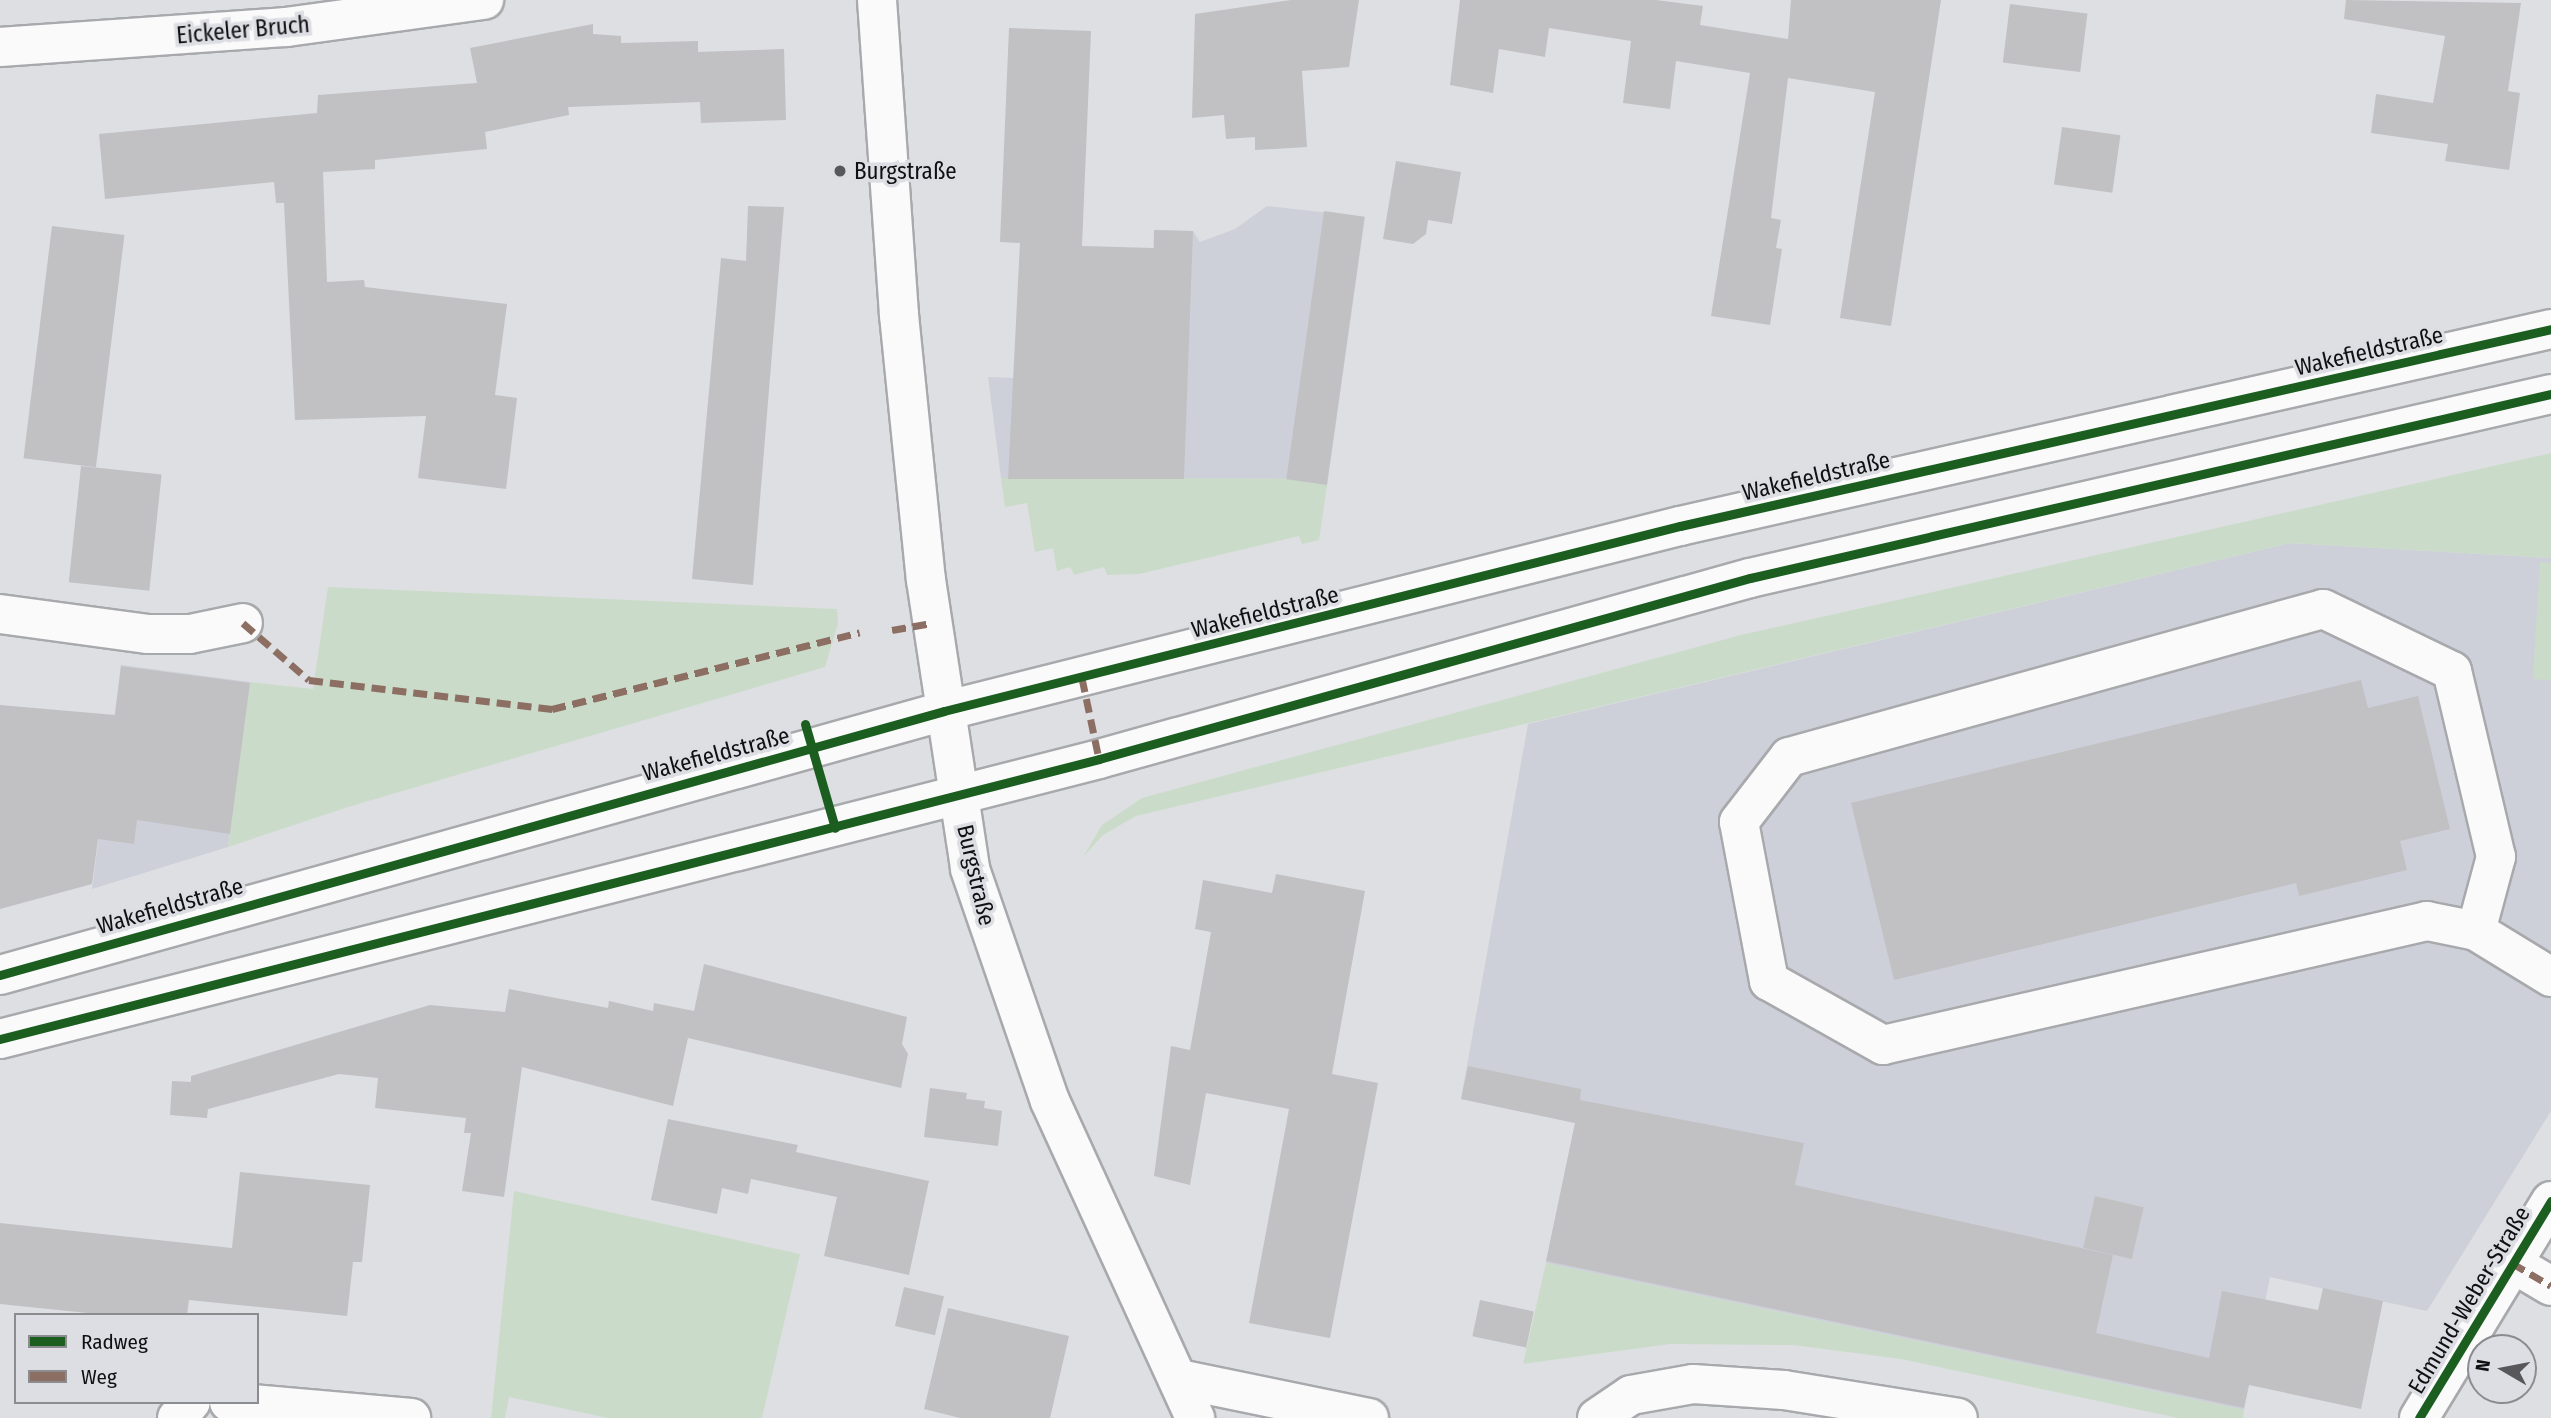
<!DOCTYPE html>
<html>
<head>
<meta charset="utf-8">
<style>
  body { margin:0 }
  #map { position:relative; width:2551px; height:1418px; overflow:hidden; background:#dedfe3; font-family:"Fira Sans Condensed",sans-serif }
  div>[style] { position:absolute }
  .built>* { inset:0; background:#ced0d9 }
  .green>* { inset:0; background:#cadcc9 }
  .building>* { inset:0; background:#c1c1c4; transform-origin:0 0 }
  .roads { filter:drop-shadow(2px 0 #a8a9ac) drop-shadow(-2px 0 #a8a9ac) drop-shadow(0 2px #a8a9ac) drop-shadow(0 -2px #a8a9ac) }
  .minor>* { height:38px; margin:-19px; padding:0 19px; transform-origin:19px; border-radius:19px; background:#fafafb }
  .major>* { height:38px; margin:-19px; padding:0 19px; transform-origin:19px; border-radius:19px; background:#fafafb }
  .quiet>* { height:7px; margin-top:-3.5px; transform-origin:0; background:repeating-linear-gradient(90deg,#8d6e63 0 14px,transparent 0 21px) }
  .cycleway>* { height:9px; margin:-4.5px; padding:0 4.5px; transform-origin:4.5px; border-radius:4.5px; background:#1b5e20 }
  .dots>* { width:19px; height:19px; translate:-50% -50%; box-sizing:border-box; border:4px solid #dddee4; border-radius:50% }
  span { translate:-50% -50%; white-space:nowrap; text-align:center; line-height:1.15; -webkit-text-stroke:7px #dddee4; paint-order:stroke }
  .street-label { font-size:23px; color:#101013 }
  .poi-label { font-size:23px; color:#101013 }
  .left { translate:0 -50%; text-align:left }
  .legend { position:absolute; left:14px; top:1313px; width:245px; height:91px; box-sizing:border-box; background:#dddee4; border:2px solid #8b8c90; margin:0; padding:9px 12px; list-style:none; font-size:21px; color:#101013 }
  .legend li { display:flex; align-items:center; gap:14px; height:35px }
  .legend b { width:35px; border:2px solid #8b8c90 }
  .north { position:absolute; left:2467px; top:1334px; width:70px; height:70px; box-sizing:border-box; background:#dddee4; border:2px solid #8b8c90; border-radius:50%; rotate:280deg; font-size:19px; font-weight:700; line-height:28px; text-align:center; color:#101013 }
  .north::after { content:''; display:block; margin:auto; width:24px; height:32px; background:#58585c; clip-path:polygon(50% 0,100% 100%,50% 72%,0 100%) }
</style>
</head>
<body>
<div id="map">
  <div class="built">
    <i style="clip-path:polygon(1267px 206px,1365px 217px,1328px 479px,1001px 478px,988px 377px,1148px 384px,1154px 230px,1193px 231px,1200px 242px,1235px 229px)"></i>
    <i style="clip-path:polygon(2290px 543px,2551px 558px,2551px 1111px,2427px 1311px,2270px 1277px,2244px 1410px,1546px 1263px,1575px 1123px,1461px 1099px,1528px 724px)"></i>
    <i style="clip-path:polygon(121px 665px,250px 682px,228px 847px,92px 889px)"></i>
  </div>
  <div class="green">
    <i style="clip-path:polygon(2551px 453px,2551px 558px,2290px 543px,1136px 816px,1103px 835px,1083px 857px,1102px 825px,1142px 798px,1741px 635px)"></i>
    <i style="clip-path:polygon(1001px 478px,1145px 478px,1328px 479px,1319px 540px,1302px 544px,1299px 536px,1139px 574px,1107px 575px,1104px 567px,1074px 575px,1070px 567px,1057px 571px,1053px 548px,1035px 552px,1027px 503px,1005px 507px)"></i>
    <i style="clip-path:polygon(2540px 562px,2551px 563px,2551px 680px,2533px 679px)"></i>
    <i style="clip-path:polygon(328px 587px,837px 609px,838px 624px,825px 667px,348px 807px,228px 847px,250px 682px,313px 689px)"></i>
    <i style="clip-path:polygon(514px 1191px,800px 1254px,762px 1418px,608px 1418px,509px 1397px,505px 1418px,491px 1418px)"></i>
    <i style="clip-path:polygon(1546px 1263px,2244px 1410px,2243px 1418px,2178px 1418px,1901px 1359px,1793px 1345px,1670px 1344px,1523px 1364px)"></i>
  </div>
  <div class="building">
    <i style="clip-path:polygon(1291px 0,1359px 0,1349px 67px,1302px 71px,1307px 147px,1255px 150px,1255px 137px,1226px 139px,1224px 115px,1192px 118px,1195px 14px)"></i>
    <i style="clip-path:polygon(1460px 0,1656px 0,1703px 6px,1700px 25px,1788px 39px,1791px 0,1941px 0,1891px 326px,1840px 318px,1875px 92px,1788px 78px,1771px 218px,1781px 220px,1776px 248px,1782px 249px,1770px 325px,1711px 316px,1750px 73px,1676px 61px,1670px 109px,1623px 103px,1631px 41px,1549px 28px,1545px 57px,1499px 49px,1493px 93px,1450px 85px)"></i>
    <i style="clip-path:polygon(2346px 0,2521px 3px,2508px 91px,2520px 93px,2509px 170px,2445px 161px,2448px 144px,2371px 133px,2376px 94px,2433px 103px,2445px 36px,2344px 19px)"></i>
    <i style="left:2010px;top:4px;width:78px;height:59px;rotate:7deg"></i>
    <i style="clip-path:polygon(593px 24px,593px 34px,621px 36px,621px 43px,698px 41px,698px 52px,784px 49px,786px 120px,701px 123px,700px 102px,568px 107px,569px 115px,485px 132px,487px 149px,375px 160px,375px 169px,323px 172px,327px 282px,364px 280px,365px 287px,507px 304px,495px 395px,517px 398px,506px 489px,418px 478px,426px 416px,295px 420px,284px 203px,276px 203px,274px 182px,105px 199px,99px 134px,317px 113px,318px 95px,477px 83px,470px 48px)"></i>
    <i style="clip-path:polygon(1009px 28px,1091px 31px,1082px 246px,1154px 248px,1154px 230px,1193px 231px,1184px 479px,1008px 479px,1020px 243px,1000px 242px)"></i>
    <i style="left:2062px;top:127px;width:59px;height:58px;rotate:8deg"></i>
    <i style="clip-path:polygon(1396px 161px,1461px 172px,1452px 224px,1428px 220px,1426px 234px,1413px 244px,1383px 239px)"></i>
    <i style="clip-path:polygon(748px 206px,784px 207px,753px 585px,692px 579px,721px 258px,746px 261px)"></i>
    <i style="left:1324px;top:211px;width:41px;height:271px;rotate:8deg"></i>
    <i style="left:52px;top:226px;width:73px;height:234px;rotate:7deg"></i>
    <i style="left:81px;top:466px;width:81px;height:117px;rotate:6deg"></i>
    <i style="clip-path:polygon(121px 666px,250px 683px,230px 834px,137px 820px,134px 844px,98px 839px,92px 884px,0 909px,0 705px,115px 715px)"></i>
    <i style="clip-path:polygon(2361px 680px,2368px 708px,2418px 696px,2450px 829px,2400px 841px,2407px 870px,2299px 896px,2296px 883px,1894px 980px,1851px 803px)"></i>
    <i style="clip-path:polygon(1276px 874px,1365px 891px,1332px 1074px,1378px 1083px,1330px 1338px,1249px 1323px,1289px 1109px,1206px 1093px,1190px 1185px,1154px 1176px,1171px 1046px,1190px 1050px,1211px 932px,1195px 929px,1203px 880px,1272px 893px)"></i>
    <i style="clip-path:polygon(704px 964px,907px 1017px,902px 1044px,908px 1054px,901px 1088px,688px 1038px,673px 1106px,522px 1067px,504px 1197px,462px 1191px,471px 1133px,464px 1133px,466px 1118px,375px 1108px,378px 1078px,339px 1074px,208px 1109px,207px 1118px,170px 1115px,172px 1081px,191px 1082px,191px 1076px,430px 1005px,505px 1012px,509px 989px,608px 1008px,609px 1001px,653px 1011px,654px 1003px,694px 1011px)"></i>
    <i style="clip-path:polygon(1468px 1066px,1581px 1089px,1580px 1100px,1804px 1143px,1795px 1185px,2113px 1255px,2096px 1333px,2209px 1358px,2222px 1291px,2318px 1310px,2323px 1288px,2383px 1301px,2361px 1409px,2249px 1385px,2244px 1408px,1546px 1261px,1575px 1123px,1461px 1099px)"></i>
    <i style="clip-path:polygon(930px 1088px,967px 1093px,966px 1099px,985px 1101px,984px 1108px,1002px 1111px,998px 1146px,924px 1137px)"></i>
    <i style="clip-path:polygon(668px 1119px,798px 1145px,796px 1152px,929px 1181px,909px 1275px,824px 1256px,837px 1197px,751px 1179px,748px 1194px,722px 1188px,717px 1214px,651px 1200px)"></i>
    <i style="clip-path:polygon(240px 1172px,370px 1185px,362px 1262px,353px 1262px,347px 1316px,189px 1300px,187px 1315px,107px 1315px,0 1304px,0 1223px,232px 1248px)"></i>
    <i style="left:2095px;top:1196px;width:50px;height:53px;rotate:13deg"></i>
    <i style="left:904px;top:1287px;width:41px;height:40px;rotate:13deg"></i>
    <i style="left:1480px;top:1300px;width:55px;height:37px;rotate:12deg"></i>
    <i style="clip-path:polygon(948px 1308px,1069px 1336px,1050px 1418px,960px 1418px,924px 1409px)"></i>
  </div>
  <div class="roads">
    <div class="minor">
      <i style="left:877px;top:0;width:316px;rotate:86deg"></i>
      <i style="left:899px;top:315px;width:266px;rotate:84.2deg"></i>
      <i style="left:926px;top:580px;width:292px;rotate:81.3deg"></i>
      <i style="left:970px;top:869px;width:245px;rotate:71deg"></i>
      <i style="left:1050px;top:1101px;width:349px;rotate:65.4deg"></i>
      <i style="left:0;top:47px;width:287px;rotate:-4deg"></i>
      <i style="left:286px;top:27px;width:200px;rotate:-7.8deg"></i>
      <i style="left:0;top:614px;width:148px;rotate:7.7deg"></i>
      <i style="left:147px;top:634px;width:43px"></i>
      <i style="left:190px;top:634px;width:54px;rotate:-11.7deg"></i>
      <i style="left:2476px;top:931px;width:77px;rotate:-74.9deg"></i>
      <i style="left:2496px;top:857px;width:191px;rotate:-103.3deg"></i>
      <i style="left:2452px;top:671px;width:143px;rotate:-154.3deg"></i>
      <i style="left:2323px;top:609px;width:554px;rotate:164.51deg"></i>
      <i style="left:1789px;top:757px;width:82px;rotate:127.6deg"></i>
      <i style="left:1739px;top:822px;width:162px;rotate:79.3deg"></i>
      <i style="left:1769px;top:981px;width:131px;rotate:29.3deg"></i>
      <i style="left:1883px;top:1045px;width:558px;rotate:-12.84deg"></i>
      <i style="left:2427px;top:921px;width:50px;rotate:11.5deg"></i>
      <i style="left:2476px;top:931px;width:88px;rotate:31.5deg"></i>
      <i style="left:2512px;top:1263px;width:45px;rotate:30.5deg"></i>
      <i style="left:1179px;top:1379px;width:194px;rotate:11.6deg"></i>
      <i style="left:229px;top:1402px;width:183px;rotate:5deg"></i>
      <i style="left:177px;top:1418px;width:21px;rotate:-49deg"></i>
      <i style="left:1597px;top:1418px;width:41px;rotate:-34.1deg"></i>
      <i style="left:1631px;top:1395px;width:63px;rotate:-10.1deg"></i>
      <i style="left:1693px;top:1384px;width:91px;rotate:3.8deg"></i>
      <i style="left:1784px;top:1390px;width:176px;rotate:9.1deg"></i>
      <i style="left:2419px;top:1418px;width:254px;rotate:-58.7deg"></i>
    </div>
    <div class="major">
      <i style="left:0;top:975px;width:980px;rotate:-15.62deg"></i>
      <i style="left:944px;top:711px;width:759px;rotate:-14.11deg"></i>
      <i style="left:1680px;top:526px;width:893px;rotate:-12.74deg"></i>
      <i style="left:0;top:1039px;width:1134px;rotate:-14.29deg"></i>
      <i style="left:1099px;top:759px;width:676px;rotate:-15.54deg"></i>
      <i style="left:1750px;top:578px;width:822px;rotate:-12.94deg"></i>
    </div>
  </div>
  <div class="quiet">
    <i style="left:243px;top:623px;width:87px;rotate:40.8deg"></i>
    <i style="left:309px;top:680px;width:245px;rotate:6.8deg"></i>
    <i style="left:552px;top:709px;width:317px;rotate:-14deg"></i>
    <i style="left:892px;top:630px;width:39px;rotate:-10deg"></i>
    <i style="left:1082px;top:678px;width:83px;rotate:78.1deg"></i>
    <i style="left:2512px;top:1263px;width:45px;rotate:30.5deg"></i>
  </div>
  <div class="cycleway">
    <i style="left:805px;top:724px;width:108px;rotate:73.9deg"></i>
    <i style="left:0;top:975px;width:980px;rotate:-15.62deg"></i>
    <i style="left:944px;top:711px;width:759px;rotate:-14.11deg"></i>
    <i style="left:1680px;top:526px;width:893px;rotate:-12.74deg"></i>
    <i style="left:0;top:1039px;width:1134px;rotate:-14.29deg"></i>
    <i style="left:1099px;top:759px;width:676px;rotate:-15.54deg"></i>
    <i style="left:1750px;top:578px;width:822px;rotate:-12.94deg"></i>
    <i style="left:2419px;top:1418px;width:254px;rotate:-58.7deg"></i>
  </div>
  <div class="dots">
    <i style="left:840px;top:171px;background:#58585c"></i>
  </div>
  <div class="street-label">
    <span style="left:243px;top:30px;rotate:-5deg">Eickeler Bruch</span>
    <span style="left:2369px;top:351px;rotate:-13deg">Wakefieldstraße</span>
    <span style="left:1816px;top:476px;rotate:-13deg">Wakefieldstraße</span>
    <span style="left:1265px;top:612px;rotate:-14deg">Wakefieldstraße</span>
    <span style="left:716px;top:754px;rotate:-15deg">Wakefieldstraße</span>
    <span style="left:976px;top:875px;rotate:77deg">Burgstraße</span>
    <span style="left:170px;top:906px;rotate:-16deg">Wakefieldstraße</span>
    <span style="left:2469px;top:1300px;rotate:-59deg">Edmund-Weber-Straße</span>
  </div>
  <div class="poi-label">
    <span class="left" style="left:854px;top:171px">Burgstraße</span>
  </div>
  <ul class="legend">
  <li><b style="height:9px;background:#1b5e20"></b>Radweg</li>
  <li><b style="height:9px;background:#8d6e63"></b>Weg</li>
  </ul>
  <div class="north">N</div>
</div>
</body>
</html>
